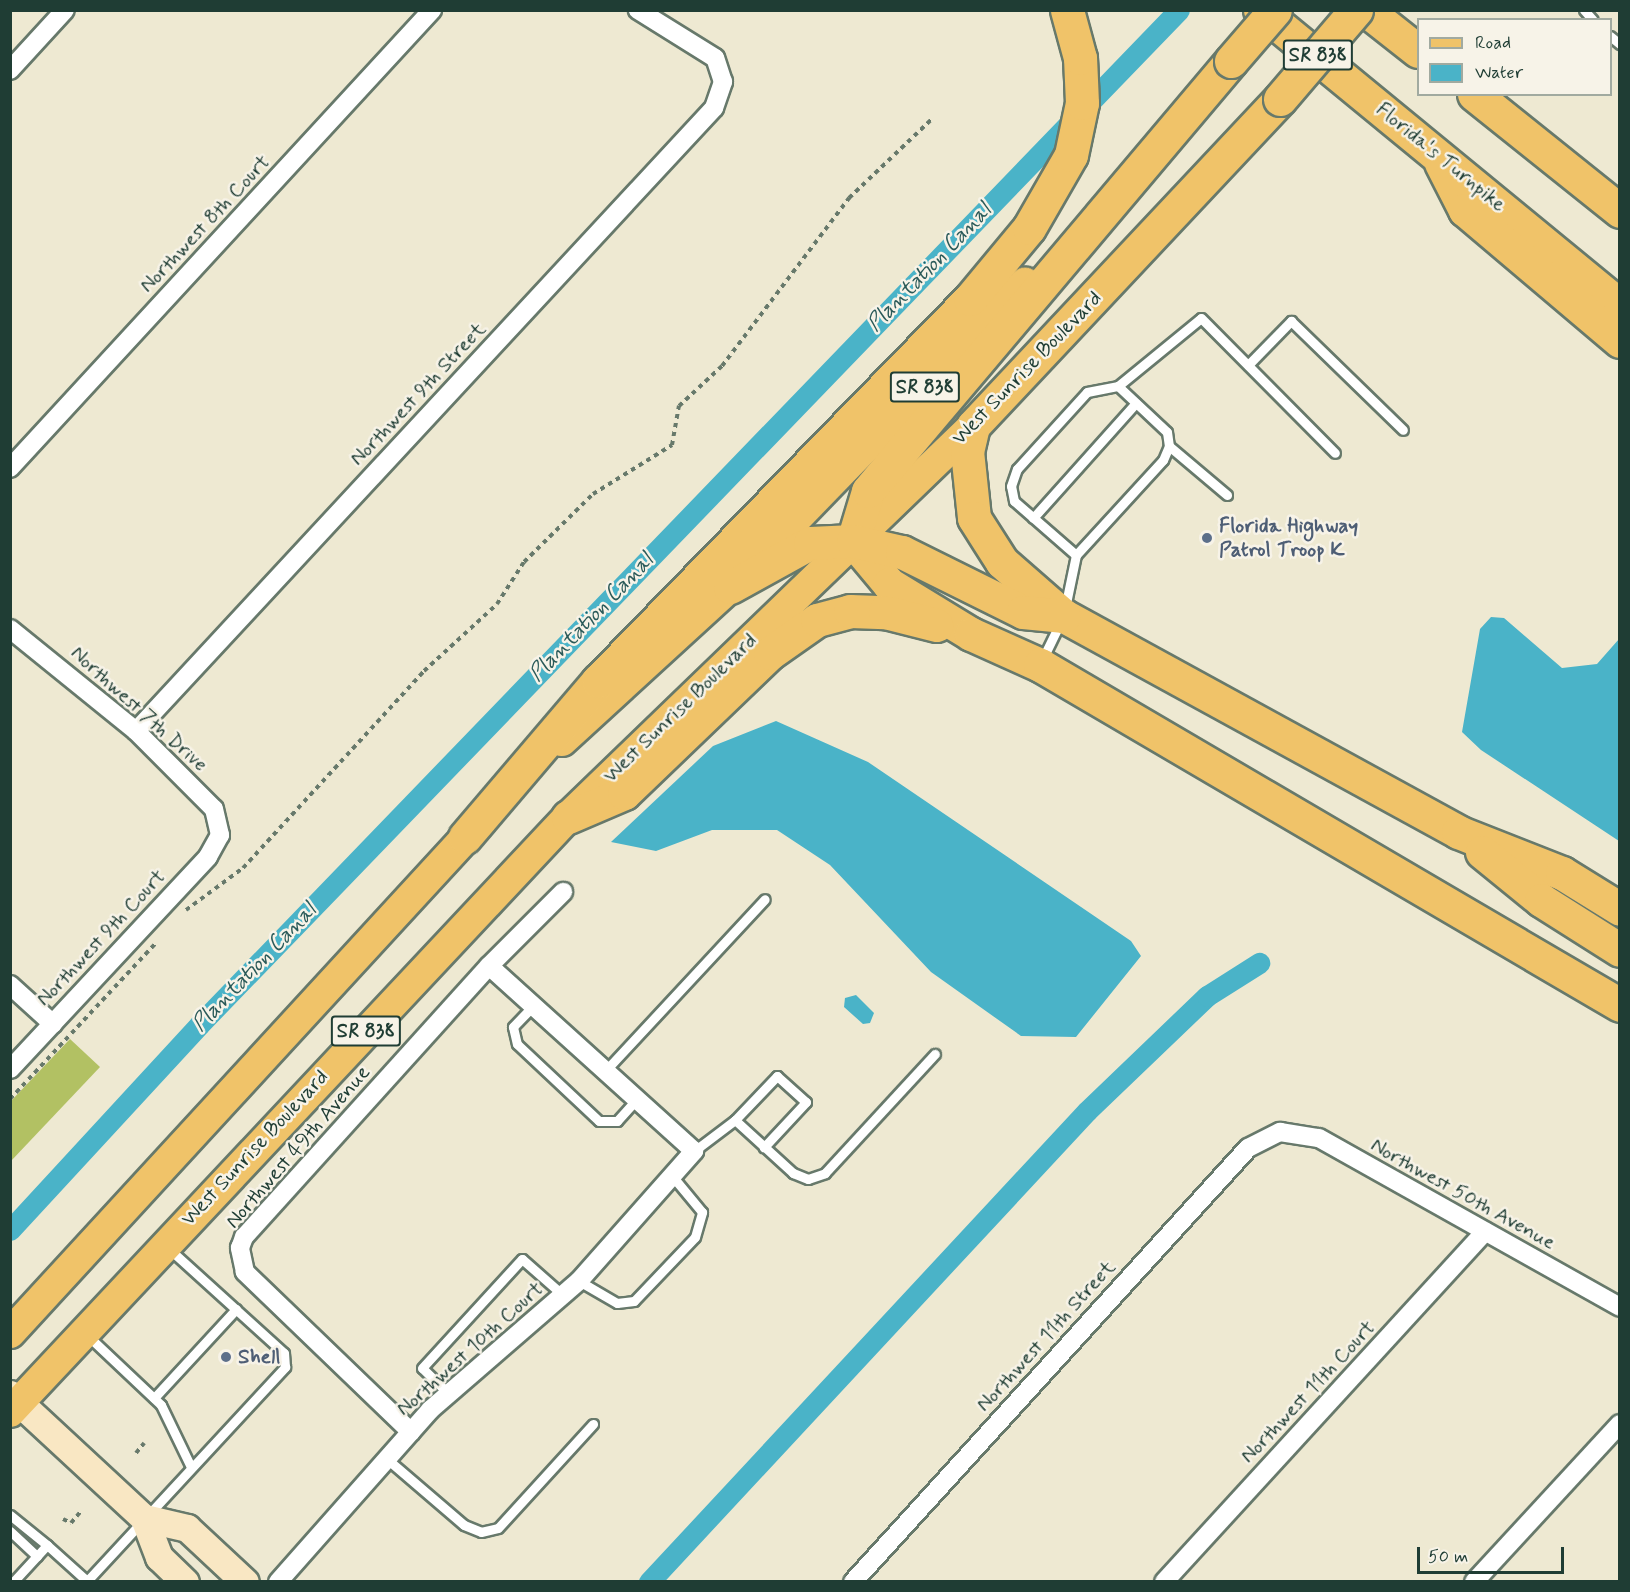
<!DOCTYPE html>
<html>
<head>
<meta charset="utf-8">
<style>
  body { margin:0 }
  #map { position:relative; width:1630px; height:1592px; overflow:hidden; background:#eee9d2; font-family:Mynerve,sans-serif }
  div>[style] { position:absolute }
  .green>* { inset:0; background:#b2c163 }
  .water>* { inset:0; background:#4ab3c8 }
  .canal>* { height:21px; margin:-10.5px; padding:0 10.5px; transform-origin:10.5px; border-radius:10.5px; background:#4ab3c8 }
  .path>* { height:4px; margin-top:-2px; transform-origin:0; background:repeating-linear-gradient(90deg,#67796b 0 4.5px,transparent 0 9px) }
  .roads { filter:drop-shadow(2px 0 #67796b) drop-shadow(-2px 0 #67796b) drop-shadow(0 2px #67796b) drop-shadow(0 -2px #67796b) }
  .lane>* { height:9px; margin:-4.5px; padding:0 4.5px; transform-origin:4.5px; border-radius:4.5px; background:#fff }
  .street>* { height:18px; margin:-9px; padding:0 9px; transform-origin:9px; border-radius:9px; background:#fff }
  .secondary>* { height:27px; margin:-13.5px; padding:0 13.5px; transform-origin:13.5px; border-radius:13.5px; background:#f9e7c3 }
  .primary>* { height:30px; margin:-15px; padding:0 15px; transform-origin:15px; border-radius:15px; background:#f0c369 }
  .highway>* { height:33px; margin:-16.5px; padding:0 16.5px; transform-origin:16.5px; border-radius:16.5px; background:#f0c369 }
  .bridges { filter:drop-shadow(2px 0 #67796b) drop-shadow(-2px 0 #67796b) drop-shadow(0 2px #67796b) drop-shadow(0 -2px #67796b) }
  .highway-bridge>* { height:33px; margin:-16.5px; padding:0 16.5px; transform-origin:16.5px; border-radius:16.5px; background:#f0c369 }
  .dots>* { width:16px; height:16px; translate:-50% -50%; box-sizing:border-box; border:3px solid #f7f3e8; border-radius:50% }
  span { translate:-50% -50%; white-space:nowrap; text-align:center; line-height:1.15; -webkit-text-stroke:5px #f7f3e8; paint-order:stroke }
  .shield-label span { padding:2px 4px; background:#f7f3e8; border:2px solid; border-radius:4px; -webkit-text-stroke-width:0 }
  .shield-label { font-size:20px; color:#1f3d34; font-weight:700 }
  .street-label { font-size:21px; color:#1f3d34 }
  .service-label { font-size:21px; color:#4e5e75; font-weight:700 }
  .left { translate:0 -50%; text-align:left }
  .water-label { font-size:22px; color:#2a5a59; font-style:italic }
  .frame { position:absolute; inset:0; border:12px solid #1f3d34; pointer-events:none }
  .legend { position:absolute; left:1417px; top:18px; width:195px; height:78px; box-sizing:border-box; background:#f7f3e8; border:2px solid #a1aaa0; margin:0; padding:8px 10px; list-style:none; font-size:18px; color:#1f3d34 }
  .legend li { display:flex; align-items:center; gap:12px; height:30px }
  .legend b { width:30px; border:2px solid #a1aaa0 }
  .scale { position:absolute; left:1417px; top:1547px; width:147px; height:27px; box-sizing:border-box; border:3px solid #1f3d34; border-top:0; padding-left:8px; font-size:18px; line-height:21px; white-space:nowrap; color:#1f3d34; -webkit-text-stroke:4px #f7f3e8; paint-order:stroke }
</style>
</head>
<body>
<div id="map">
  <div class="green">
    <i style="clip-path:polygon(70px 1039px,100px 1067px,11px 1161px,11px 1101px)"></i>
  </div>
  <div class="water">
    <i style="clip-path:polygon(1491px 617px,1504px 618px,1562px 668px,1597px 664px,1619px 639px,1619px 841px,1481px 750px,1462px 732px,1480px 629px)"></i>
    <i style="clip-path:polygon(776px 721px,868px 762px,1131px 941px,1141px 956px,1076px 1037px,1021px 1036px,931px 972px,830px 865px,777px 830px,712px 830px,656px 851px,611px 842px,713px 746px)"></i>
    <i style="clip-path:polygon(856px 995px,874px 1013px,870px 1023px,863px 1024px,844px 1007px,845px 998px)"></i>
  </div>
  <div class="canal">
    <i style="left:10px;top:1230px;width:279px;rotate:-47.3deg"></i>
    <i style="left:199px;top:1025px;width:1411px;rotate:-46.01deg"></i>
    <i style="left:649px;top:1582px;width:643px;rotate:-47.08deg"></i>
    <i style="left:1087px;top:1111px;width:166px;rotate:-43.8deg"></i>
    <i style="left:1207px;top:996px;width:62px;rotate:-32.4deg"></i>
  </div>
  <div class="path">
    <i style="left:186px;top:910px;width:71px;rotate:-36.4deg"></i>
    <i style="left:243px;top:868px;width:268px;rotate:-47.4deg"></i>
    <i style="left:424px;top:671px;width:99px;rotate:-42.5deg"></i>
    <i style="left:497px;top:604px;width:50px;rotate:-57.3deg"></i>
    <i style="left:524px;top:562px;width:97px;rotate:-44.6deg"></i>
    <i style="left:593px;top:494px;width:93px;rotate:-31.8deg"></i>
    <i style="left:672px;top:445px;width:40px;rotate:-80deg"></i>
    <i style="left:679px;top:406px;width:59px;rotate:-42.9deg"></i>
    <i style="left:722px;top:366px;width:211px;rotate:-52.9deg"></i>
    <i style="left:849px;top:198px;width:113px;rotate:-43.6deg"></i>
    <i style="left:10px;top:1099px;width:212px;rotate:-46.9deg"></i>
    <i style="left:136px;top:1453px;width:13px;rotate:-51deg"></i>
    <i style="left:63px;top:1519px;width:9px;rotate:27deg"></i>
    <i style="left:71px;top:1523px;width:17px;rotate:-50deg"></i>
  </div>
  <div class="roads">
    <div class="lane">
      <i style="left:1584px;top:10px;width:13px;rotate:48deg"></i>
      <i style="left:1610px;top:36px;width:13px;rotate:39deg"></i>
      <i style="left:1248px;top:365px;width:62px;rotate:-45.7deg"></i>
      <i style="left:1291px;top:321px;width:156px;rotate:44.2deg"></i>
      <i style="left:1118px;top:386px;width:107px;rotate:-39.3deg"></i>
      <i style="left:1201px;top:318px;width:190px;rotate:45.2deg"></i>
      <i style="left:1169px;top:446px;width:76px;rotate:40.2deg"></i>
      <i style="left:1033px;top:518px;width:154px;rotate:-48.2deg"></i>
      <i style="left:1065px;top:608px;width:54px;rotate:-78.3deg"></i>
      <i style="left:1076px;top:555px;width:82px;rotate:-138.9deg"></i>
      <i style="left:1014px;top:501px;width:15px;rotate:-101deg"></i>
      <i style="left:1011px;top:486px;width:18px;rotate:-71deg"></i>
      <i style="left:1017px;top:469px;width:104px;rotate:-47.7deg"></i>
      <i style="left:1087px;top:392px;width:32px;rotate:-11deg"></i>
      <i style="left:1118px;top:386px;width:67px;rotate:43.2deg"></i>
      <i style="left:1167px;top:432px;width:14px;rotate:82deg"></i>
      <i style="left:1169px;top:446px;width:15px;rotate:113deg"></i>
      <i style="left:1163px;top:460px;width:129px;rotate:132.5deg"></i>
      <i style="left:1042px;top:660px;width:43px;rotate:-64deg"></i>
      <i style="left:533px;top:1006px;width:29px;rotate:134deg"></i>
      <i style="left:513px;top:1027px;width:17px;rotate:77deg"></i>
      <i style="left:517px;top:1044px;width:112px;rotate:43.2deg"></i>
      <i style="left:599px;top:1121px;width:18px"></i>
      <i style="left:617px;top:1121px;width:30px;rotate:-48deg"></i>
      <i style="left:606px;top:1070px;width:233px;rotate:-47.1deg"></i>
      <i style="left:735px;top:1120px;width:61px;rotate:-46.3deg"></i>
      <i style="left:777px;top:1076px;width:39px;rotate:42deg"></i>
      <i style="left:806px;top:1102px;width:62px;rotate:133deg"></i>
      <i style="left:694px;top:1151px;width:51px;rotate:-37.1deg"></i>
      <i style="left:735px;top:1120px;width:79px;rotate:42.4deg"></i>
      <i style="left:793px;top:1173px;width:16px;rotate:22deg"></i>
      <i style="left:808px;top:1179px;width:18px;rotate:-19deg"></i>
      <i style="left:825px;top:1173px;width:162px;rotate:-47.3deg"></i>
      <i style="left:579px;top:1281px;width:44px;rotate:30.1deg"></i>
      <i style="left:617px;top:1303px;width:17px;rotate:-7deg"></i>
      <i style="left:634px;top:1301px;width:88px;rotate:-46.4deg"></i>
      <i style="left:695px;top:1237px;width:26px;rotate:-74deg"></i>
      <i style="left:702px;top:1212px;width:45px;rotate:-129.6deg"></i>
      <i style="left:87px;top:1335px;width:102px;rotate:43.4deg"></i>
      <i style="left:161px;top:1405px;width:69px;rotate:64.2deg"></i>
      <i style="left:449px;top:1394px;width:37px;rotate:-136deg"></i>
      <i style="left:422px;top:1368px;width:148px;rotate:-47.5deg"></i>
      <i style="left:522px;top:1259px;width:55px;rotate:41.3deg"></i>
      <i style="left:154px;top:1398px;width:121px;rotate:-47.3deg"></i>
      <i style="left:387px;top:1459px;width:101px;rotate:40.6deg"></i>
      <i style="left:464px;top:1525px;width:18px;rotate:22deg"></i>
      <i style="left:481px;top:1532px;width:17px;rotate:-13deg"></i>
      <i style="left:498px;top:1528px;width:141px;rotate:-47.6deg"></i>
      <i style="left:10px;top:1515px;width:48px;rotate:39deg"></i>
      <i style="left:10px;top:1531px;width:37px;rotate:43deg"></i>
      <i style="left:13px;top:1582px;width:50px;rotate:-47.4deg"></i>
      <i style="left:47px;top:1545px;width:54px;rotate:42deg"></i>
      <i style="left:87px;top:1581px;width:292px;rotate:-47.2deg"></i>
      <i style="left:285px;top:1367px;width:14px;rotate:-94deg"></i>
      <i style="left:284px;top:1353px;width:156px;rotate:-137.8deg"></i>
    </div>
    <div class="street">
      <i style="left:10px;top:70px;width:81px;rotate:-47.5deg"></i>
      <i style="left:10px;top:468px;width:623px;rotate:-47.34deg"></i>
      <i style="left:10px;top:629px;width:162px;rotate:39deg"></i>
      <i style="left:136px;top:731px;width:110px;rotate:45deg"></i>
      <i style="left:214px;top:809px;width:27px;rotate:77deg"></i>
      <i style="left:220px;top:835px;width:25px;rotate:119deg"></i>
      <i style="left:208px;top:857px;width:290px;rotate:133deg"></i>
      <i style="left:136px;top:731px;width:850px;rotate:-47.15deg"></i>
      <i style="left:714px;top:108px;width:28px;rotate:-71deg"></i>
      <i style="left:723px;top:82px;width:25px;rotate:-108deg"></i>
      <i style="left:715px;top:58px;width:91px;rotate:-148.1deg"></i>
      <i style="left:10px;top:985px;width:58px;rotate:42.2deg"></i>
      <i style="left:411px;top:1432px;width:231px;rotate:-136.1deg"></i>
      <i style="left:245px;top:1272px;width:25px;rotate:-102deg"></i>
      <i style="left:240px;top:1248px;width:12px;rotate:-70deg"></i>
      <i style="left:244px;top:1237px;width:365px;rotate:-47.9deg"></i>
      <i style="left:489px;top:966px;width:105px;rotate:-45deg"></i>
      <i style="left:278px;top:1582px;width:230px;rotate:-48.5deg"></i>
      <i style="left:430px;top:1410px;width:197px;rotate:-40.9deg"></i>
      <i style="left:579px;top:1281px;width:174px;rotate:-48.5deg"></i>
      <i style="left:694px;top:1151px;width:276px;rotate:-137.9deg"></i>
      <i style="left:853px;top:1582px;width:587px;rotate:-47.69deg"></i>
      <i style="left:1248px;top:1148px;width:36px;rotate:-27deg"></i>
      <i style="left:1280px;top:1132px;width:39px;rotate:9deg"></i>
      <i style="left:1319px;top:1138px;width:345px;rotate:29.3deg"></i>
      <i style="left:1164px;top:1582px;width:475px;rotate:-47.5deg"></i>
      <i style="left:1474px;top:1582px;width:215px;rotate:-47.3deg"></i>
    </div>
    <div class="secondary">
      <i style="left:10px;top:1394px;width:183px;rotate:42.8deg"></i>
      <i style="left:144px;top:1518px;width:42px;rotate:69deg"></i>
      <i style="left:159px;top:1557px;width:36px;rotate:44deg"></i>
      <i style="left:144px;top:1518px;width:44px;rotate:13.1deg"></i>
      <i style="left:187px;top:1528px;width:79px;rotate:43deg"></i>
    </div>
    <div class="primary">
      <i style="left:562px;top:741px;width:228px;rotate:-42.5deg"></i>
      <i style="left:730px;top:587px;width:424px;rotate:-45.9deg"></i>
      <i style="left:10px;top:1333px;width:696px;rotate:-47.39deg"></i>
      <i style="left:10px;top:1412px;width:816px;rotate:-46.84deg"></i>
      <i style="left:568px;top:817px;width:563px;rotate:-43.99deg"></i>
    </div>
    <div class="highway">
      <i style="left:1260px;top:10px;width:466px;rotate:39.4deg"></i>
      <i style="left:1366px;top:10px;width:66px;rotate:38.3deg"></i>
      <i style="left:1474px;top:94px;width:187px;rotate:38.7deg"></i>
      <i style="left:1280px;top:99px;width:449px;rotate:133.2deg"></i>
      <i style="left:973px;top:426px;width:26px;rotate:103deg"></i>
      <i style="left:967px;top:451px;width:67px;rotate:84deg"></i>
      <i style="left:974px;top:518px;width:52px;rotate:57.5deg"></i>
      <i style="left:1002px;top:562px;width:82px;rotate:41.1deg"></i>
      <i style="left:1064px;top:616px;width:449px;rotate:28.7deg"></i>
      <i style="left:1458px;top:832px;width:112px;rotate:21.5deg"></i>
      <i style="left:1562px;top:873px;width:68px;rotate:31.8deg"></i>
      <i style="left:1441px;top:163px;width:53px;rotate:62.9deg"></i>
      <i style="left:1465px;top:210px;width:203px;rotate:40.2deg"></i>
      <i style="left:853px;top:541px;width:56px;rotate:50.1deg"></i>
      <i style="left:889px;top:584px;width:96px;rotate:31.4deg"></i>
      <i style="left:971px;top:634px;width:76px;rotate:24.2deg"></i>
      <i style="left:1040px;top:665px;width:672px;rotate:30.38deg"></i>
      <i style="left:853px;top:541px;width:52px;rotate:-73.3deg"></i>
      <i style="left:868px;top:491px;width:563px;rotate:-49.83deg"></i>
      <i style="left:730px;top:587px;width:91px;rotate:-28.8deg"></i>
      <i style="left:810px;top:543px;width:43px;rotate:-2.7deg"></i>
      <i style="left:853px;top:541px;width:50px;rotate:12.7deg"></i>
      <i style="left:902px;top:552px;width:135px;rotate:26.4deg"></i>
      <i style="left:1023px;top:612px;width:41px;rotate:5.6deg"></i>
      <i style="left:568px;top:817px;width:61px;rotate:-23.2deg"></i>
      <i style="left:624px;top:793px;width:202px;rotate:-43.8deg"></i>
      <i style="left:770px;top:653px;width:57px;rotate:-35.1deg"></i>
      <i style="left:817px;top:620px;width:34px;rotate:-15deg"></i>
      <i style="left:850px;top:611px;width:35px;rotate:2deg"></i>
      <i style="left:885px;top:612px;width:53px;rotate:14.3deg"></i>
      <i style="left:465px;top:837px;width:205px;rotate:-49.6deg"></i>
      <i style="left:598px;top:681px;width:533px;rotate:-45.76deg"></i>
      <i style="left:970px;top:299px;width:92px;rotate:-50.3deg"></i>
      <i style="left:1029px;top:228px;width:84px;rotate:-60.1deg"></i>
      <i style="left:1071px;top:155px;width:53px;rotate:-78.1deg"></i>
      <i style="left:1082px;top:103px;width:45px;rotate:-92.5deg"></i>
      <i style="left:1080px;top:58px;width:50px;rotate:-105.2deg"></i>
      <i style="left:1482px;top:852px;width:76px;rotate:39.1deg"></i>
      <i style="left:1541px;top:900px;width:93px;rotate:32.3deg"></i>
    </div>
  </div>
  <div class="bridges">
    <div class="highway-bridge">
      <i style="left:1231px;top:61px;width:67px;rotate:-49.2deg"></i>
      <i style="left:1280px;top:99px;width:117px;rotate:-49.5deg"></i>
    </div>
  </div>
  <div class="dots">
    <i style="left:1207px;top:538px;background:#5c6f8a"></i>
    <i style="left:226px;top:1357px;background:#5c6f8a"></i>
  </div>
  <div class="shield-label">
    <span style="left:1318px;top:55px">SR 838</span>
    <span style="left:925px;top:387px">SR 838</span>
    <span style="left:366px;top:1031px">SR 838</span>
  </div>
  <div class="street-label">
    <span style="left:1441px;top:157px;rotate:39deg">Florida's Turnpike</span>
    <span style="left:205px;top:224px;rotate:-47deg">Northwest 8th Court</span>
    <span style="left:1027px;top:368px;rotate:-46deg">West Sunrise Boulevard</span>
    <span style="left:418px;top:394px;rotate:-47deg">Northwest 9th Street</span>
    <span style="left:680px;top:708px;rotate:-44deg">West Sunrise Boulevard</span>
    <span style="left:139px;top:709px;rotate:42deg">Northwest 7th Drive</span>
    <span style="left:101px;top:938px;rotate:-47deg">Northwest 9th Court</span>
    <span style="left:298px;top:1147px;rotate:-49deg">Northwest 49th Avenue</span>
    <span style="left:255px;top:1148px;rotate:-47deg">West Sunrise Boulevard</span>
    <span style="left:1463px;top:1194px;rotate:29deg">Northwest 50th Avenue</span>
    <span style="left:1046px;top:1336px;rotate:-48deg">Northwest 11th Street</span>
    <span style="left:470px;top:1349px;rotate:-42deg">Northwest 10th Court</span>
    <span style="left:1308px;top:1392px;rotate:-47deg">Northwest 11th Court</span>
  </div>
  <div class="service-label">
    <span class="left" style="left:1219px;top:538px">Florida Highway<br>Patrol Troop K</span>
    <span class="left" style="left:238px;top:1357px">Shell</span>
  </div>
  <div class="water-label">
    <span style="left:930px;top:268px;rotate:-46deg">Plantation Canal</span>
    <span style="left:592px;top:618px;rotate:-46deg">Plantation Canal</span>
    <span style="left:255px;top:968px;rotate:-46deg">Plantation Canal</span>
  </div>
  <div class="frame"></div>
  <ul class="legend">
  <li><b style="height:8px;background:#f0c369"></b>Road</li>
  <li><b style="height:16px;background:#4ab3c8"></b>Water</li>
  </ul>
  <div class="scale">50 m</div>
</div>
</body>
</html>
